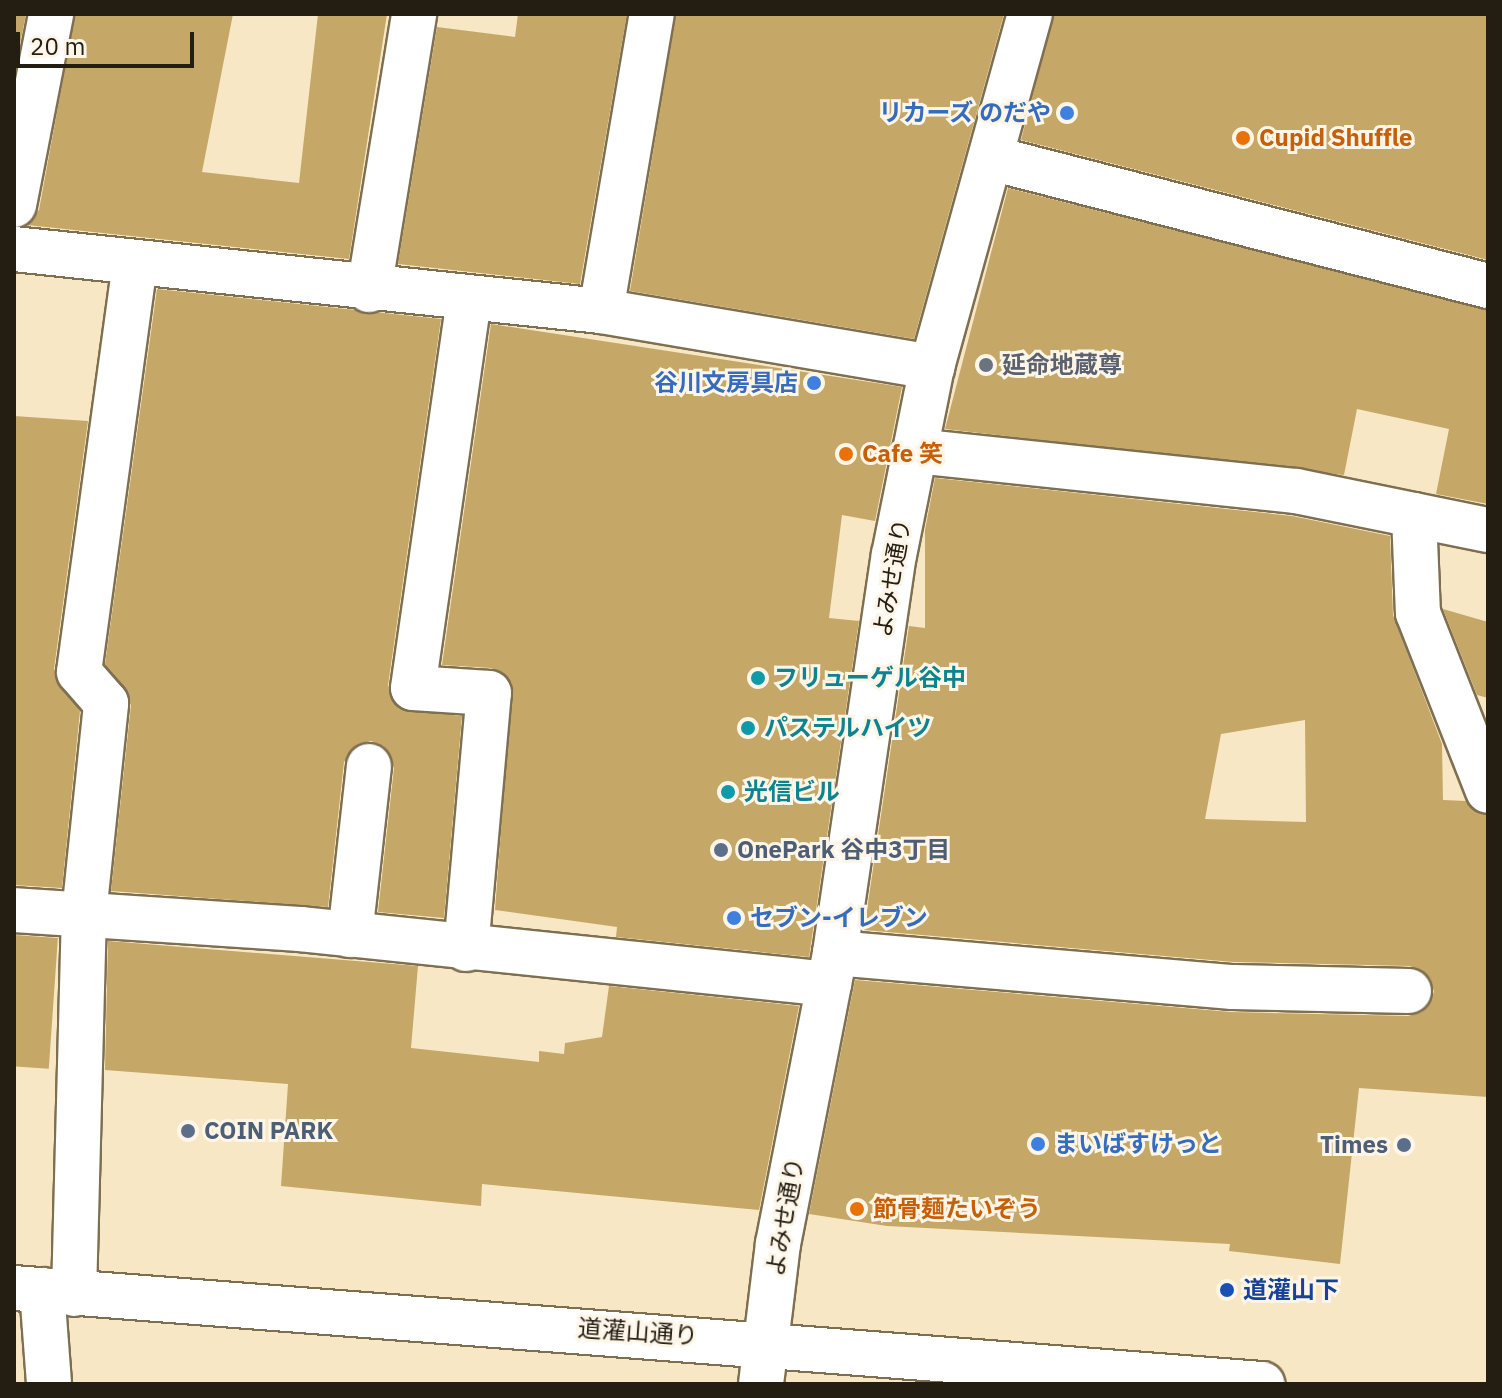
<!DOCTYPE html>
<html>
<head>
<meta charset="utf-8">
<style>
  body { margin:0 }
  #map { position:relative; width:1502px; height:1398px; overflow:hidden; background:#f8e7c5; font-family:"IBM Plex Sans","Noto Sans JP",sans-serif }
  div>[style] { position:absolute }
  .building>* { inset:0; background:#c5a767; transform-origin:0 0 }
  .roads { filter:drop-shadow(2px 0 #7e6f50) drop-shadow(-2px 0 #7e6f50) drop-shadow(0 2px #7e6f50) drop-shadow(0 -2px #7e6f50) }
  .minor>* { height:44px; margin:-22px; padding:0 22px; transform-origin:22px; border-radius:22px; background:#fff }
  .major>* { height:44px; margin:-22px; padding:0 22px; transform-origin:22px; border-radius:22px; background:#fff }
  .dots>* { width:22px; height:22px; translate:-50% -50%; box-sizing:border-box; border:4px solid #fdf6e8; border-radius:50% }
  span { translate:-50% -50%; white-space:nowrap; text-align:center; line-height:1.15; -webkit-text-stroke:6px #fdf6e8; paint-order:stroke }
  .shop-label { font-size:24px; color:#366cbe; font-weight:700 }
  .right { translate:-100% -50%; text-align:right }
  .left { translate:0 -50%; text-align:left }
  .food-label { font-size:24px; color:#c56008; font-weight:700 }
  .worship-label { font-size:24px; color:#5b616d; font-weight:700 }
  .street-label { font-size:24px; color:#241d11 }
  .culture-label { font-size:24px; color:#0d838f; font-weight:700 }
  .service-label { font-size:24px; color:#4e5e75; font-weight:700 }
  .transit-label { font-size:24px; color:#164399; font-weight:700 }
  .frame { position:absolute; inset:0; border:16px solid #241d11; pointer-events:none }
  .scale { position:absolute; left:16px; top:32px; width:178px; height:36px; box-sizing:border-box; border:4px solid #241d11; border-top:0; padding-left:10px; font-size:24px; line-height:28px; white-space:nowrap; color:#241d11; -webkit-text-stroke:6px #fdf6e8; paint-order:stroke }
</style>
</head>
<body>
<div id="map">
  <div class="building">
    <i style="clip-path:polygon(14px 14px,26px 14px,14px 74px)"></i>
    <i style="clip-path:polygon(75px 14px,233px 14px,202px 172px,299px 183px,318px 14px,387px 14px,349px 259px,27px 225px,39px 210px)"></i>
    <i style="clip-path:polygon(518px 14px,627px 14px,580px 284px,398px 264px,437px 27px,515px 37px)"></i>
    <i style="clip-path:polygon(676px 14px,1004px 14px,914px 339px,630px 291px)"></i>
    <i style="clip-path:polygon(1054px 14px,1488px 14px,1488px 260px,1021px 140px)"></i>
    <i style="clip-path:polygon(1008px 188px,1488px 310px,1488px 504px,1436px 494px,1449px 429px,1357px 409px,1344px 475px,945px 429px)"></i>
    <i style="clip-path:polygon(157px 289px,441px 319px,388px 685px,399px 709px,462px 716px,444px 918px,378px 912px,394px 768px,384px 746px,371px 741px,358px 744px,344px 762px,328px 907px,111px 891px,131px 705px,105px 664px)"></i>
    <i style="clip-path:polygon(491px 324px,902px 387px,875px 521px,842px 515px,829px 618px,859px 621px,809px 957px,616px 937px,617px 927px,495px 910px,512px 683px,491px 668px,442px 665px)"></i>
    <i style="clip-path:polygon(14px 416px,88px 421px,54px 669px,80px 711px,62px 888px,14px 885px)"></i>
    <i style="clip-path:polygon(evenodd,935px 478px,1292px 516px,1390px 536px,1393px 615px,1442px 744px,1443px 800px,1466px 801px,1488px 815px,1488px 1097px,1359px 1088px,1340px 1264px,1229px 1251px,1230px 1244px,887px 1226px,809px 1214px,855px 980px,1231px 1012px,1408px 1016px,1422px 1012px,1434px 992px,1430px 978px,1410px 966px,1234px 962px,864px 930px,909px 626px,925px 628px,925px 530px,935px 478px,1305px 720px,1306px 822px,1205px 819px,1221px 734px,1305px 720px)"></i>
    <i style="clip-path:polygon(1443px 609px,1488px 622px,1488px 698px,1477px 695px)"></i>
    <i style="left:14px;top:935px;width:44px;height:131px;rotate:4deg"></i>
    <i style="clip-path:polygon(108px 941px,418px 966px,411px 1048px,539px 1062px,539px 1051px,564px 1054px,565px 1043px,602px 1037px,609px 986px,799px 1006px,759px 1210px,482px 1184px,481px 1206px,281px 1186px,288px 1084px,105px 1070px)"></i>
  </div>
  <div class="roads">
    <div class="minor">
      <i style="left:991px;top:158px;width:513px;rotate:14.44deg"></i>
      <i style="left:14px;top:205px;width:195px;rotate:-79deg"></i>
      <i style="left:14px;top:249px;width:590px;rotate:6.03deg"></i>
      <i style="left:601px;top:311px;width:336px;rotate:9.6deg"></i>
      <i style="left:369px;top:290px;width:280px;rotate:-80.7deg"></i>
      <i style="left:601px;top:311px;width:301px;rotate:-80.3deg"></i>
      <i style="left:915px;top:451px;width:383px;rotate:6deg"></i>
      <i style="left:1296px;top:491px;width:196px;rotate:11.5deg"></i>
      <i style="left:1414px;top:515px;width:98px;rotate:87.7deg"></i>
      <i style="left:1418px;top:613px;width:191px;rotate:68.5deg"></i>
      <i style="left:14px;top:910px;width:287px;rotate:3.8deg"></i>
      <i style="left:300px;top:929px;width:532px;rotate:5.94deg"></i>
      <i style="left:350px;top:935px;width:170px;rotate:-83.6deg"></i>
      <i style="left:466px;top:949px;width:257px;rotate:-84.9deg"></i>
      <i style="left:489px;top:693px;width:76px;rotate:-176.2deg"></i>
      <i style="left:413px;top:688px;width:392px;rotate:-81.8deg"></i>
      <i style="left:835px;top:953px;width:399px;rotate:4.9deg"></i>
      <i style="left:1233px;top:987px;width:176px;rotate:1.3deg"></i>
      <i style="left:42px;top:1290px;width:94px;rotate:85.7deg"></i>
      <i style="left:74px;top:1294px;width:380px;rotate:-88.5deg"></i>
      <i style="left:84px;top:914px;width:212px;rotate:-84deg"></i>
      <i style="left:106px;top:703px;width:41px;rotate:-131.1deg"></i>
      <i style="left:79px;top:672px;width:411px;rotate:-82.2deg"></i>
      <i style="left:761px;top:1384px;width:141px;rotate:-83.1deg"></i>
      <i style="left:778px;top:1244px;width:297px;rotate:-78.9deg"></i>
      <i style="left:835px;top:953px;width:402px;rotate:-81.6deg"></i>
      <i style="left:894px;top:555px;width:192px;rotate:-78.6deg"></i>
      <i style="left:932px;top:367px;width:366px;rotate:-74.5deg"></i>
    </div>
    <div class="major">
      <i style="left:14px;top:1288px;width:1252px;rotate:4.4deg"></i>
    </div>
  </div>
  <div class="dots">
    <i style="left:1067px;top:113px;background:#3f7fe0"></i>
    <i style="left:1243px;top:138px;background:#e8710a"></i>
    <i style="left:986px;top:365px;background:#6b7280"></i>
    <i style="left:814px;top:383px;background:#3f7fe0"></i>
    <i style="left:846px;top:454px;background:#e8710a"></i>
    <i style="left:758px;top:678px;background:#0f9aa8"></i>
    <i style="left:748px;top:728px;background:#0f9aa8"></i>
    <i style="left:728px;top:792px;background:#0f9aa8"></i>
    <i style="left:721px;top:850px;background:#5c6f8a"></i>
    <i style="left:734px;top:918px;background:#3f7fe0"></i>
    <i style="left:188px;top:1131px;background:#5c6f8a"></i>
    <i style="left:1038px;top:1144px;background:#3f7fe0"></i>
    <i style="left:1404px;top:1145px;background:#5c6f8a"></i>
    <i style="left:857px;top:1209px;background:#e8710a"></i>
    <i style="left:1227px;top:1290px;background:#1a4fb4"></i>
  </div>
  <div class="shop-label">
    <span class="right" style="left:1051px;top:113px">リカーズ のだや</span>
    <span class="right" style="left:798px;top:383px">谷川文房具店</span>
    <span class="left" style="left:750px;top:918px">セブン-イレブン</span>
    <span class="left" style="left:1054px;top:1144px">まいばすけっと</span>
  </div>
  <div class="food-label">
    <span class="left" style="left:1259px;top:138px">Cupid Shuffle</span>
    <span class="left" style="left:862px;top:454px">Cafe 笑</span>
    <span class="left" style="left:873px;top:1209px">節骨麺たいぞう</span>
  </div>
  <div class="worship-label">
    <span class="left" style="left:1002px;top:365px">延命地蔵尊</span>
  </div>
  <div class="street-label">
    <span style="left:892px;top:578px;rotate:-80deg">よみせ通り</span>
    <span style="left:785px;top:1217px;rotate:-80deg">よみせ通り</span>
    <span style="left:638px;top:1332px;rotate:4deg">道灌山通り</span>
  </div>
  <div class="culture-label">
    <span class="left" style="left:774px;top:678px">フリューゲル谷中</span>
    <span class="left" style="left:764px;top:728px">パステルハイツ</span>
    <span class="left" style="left:744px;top:792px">光信ビル</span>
  </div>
  <div class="service-label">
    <span class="left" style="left:737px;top:850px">OnePark 谷中3丁目</span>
    <span class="left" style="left:204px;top:1131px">COIN PARK</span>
    <span class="right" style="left:1388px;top:1145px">Times</span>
  </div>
  <div class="transit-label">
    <span class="left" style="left:1243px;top:1290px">道灌山下</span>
  </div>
  <div class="frame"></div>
  <div class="scale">20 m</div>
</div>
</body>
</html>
